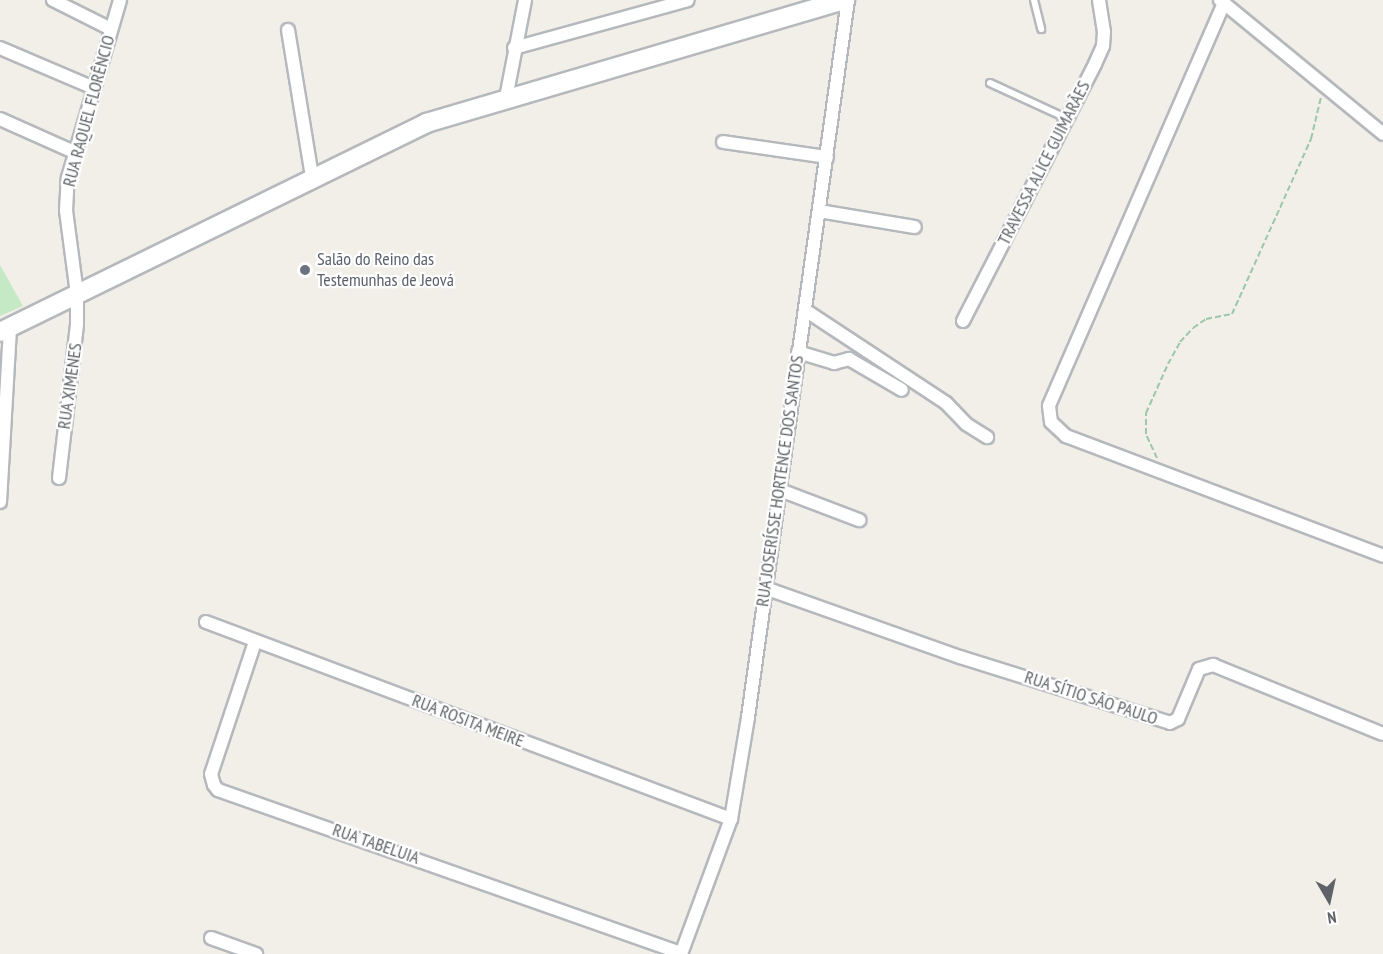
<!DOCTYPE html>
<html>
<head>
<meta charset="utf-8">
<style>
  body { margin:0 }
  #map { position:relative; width:1383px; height:954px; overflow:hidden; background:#f1efe8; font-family:"PT Sans Narrow",sans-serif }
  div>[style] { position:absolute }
  .green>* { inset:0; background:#c5e8c5 }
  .path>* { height:2px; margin-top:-1px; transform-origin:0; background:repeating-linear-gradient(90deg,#9cc7a9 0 6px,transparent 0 9px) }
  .roads { filter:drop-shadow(2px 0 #b5b8bc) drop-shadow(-2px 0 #b5b8bc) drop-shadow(0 2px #b5b8bc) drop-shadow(0 -2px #b5b8bc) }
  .service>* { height:6px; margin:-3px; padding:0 3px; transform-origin:3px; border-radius:3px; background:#fff }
  .minor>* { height:12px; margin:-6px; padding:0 6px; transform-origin:6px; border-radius:6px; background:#fff }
  .secondary>* { height:18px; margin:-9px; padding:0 9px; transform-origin:9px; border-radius:9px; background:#fff }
  .dots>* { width:16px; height:16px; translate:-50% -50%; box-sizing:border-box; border:3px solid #fff; border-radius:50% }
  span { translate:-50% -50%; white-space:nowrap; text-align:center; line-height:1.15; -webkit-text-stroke:4.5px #fff; paint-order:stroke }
  .street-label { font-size:18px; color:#5f6368 }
  .worship-label { font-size:18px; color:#5b616d }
  .left { translate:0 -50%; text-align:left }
  .north { position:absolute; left:1299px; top:870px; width:60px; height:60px; -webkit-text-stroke:4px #fff; paint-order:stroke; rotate:171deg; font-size:16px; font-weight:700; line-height:24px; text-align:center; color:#5f6368 }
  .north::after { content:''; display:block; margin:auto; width:21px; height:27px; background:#5f6368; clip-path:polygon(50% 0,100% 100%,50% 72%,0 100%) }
</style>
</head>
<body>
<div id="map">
  <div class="green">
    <i style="clip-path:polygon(0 265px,23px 306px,0 316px)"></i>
  </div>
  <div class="path">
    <i style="left:1157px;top:458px;width:26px;rotate:-115deg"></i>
    <i style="left:1146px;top:434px;width:21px;rotate:-90deg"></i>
    <i style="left:1146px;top:413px;width:54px;rotate:-65.8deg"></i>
    <i style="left:1168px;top:364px;width:25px;rotate:-61deg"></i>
    <i style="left:1180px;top:342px;width:19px;rotate:-47deg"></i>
    <i style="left:1193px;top:328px;width:16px;rotate:-35deg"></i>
    <i style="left:1206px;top:319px;width:26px;rotate:-11deg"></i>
    <i style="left:1232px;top:314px;width:192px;rotate:-65.7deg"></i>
    <i style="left:1311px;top:139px;width:43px;rotate:-76.6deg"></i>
  </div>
  <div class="roads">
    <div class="service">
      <i style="left:1034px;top:0;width:30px;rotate:76deg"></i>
      <i style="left:990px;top:83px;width:84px;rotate:24.7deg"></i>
    </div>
    <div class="minor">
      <i style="left:53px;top:0;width:65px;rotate:26.6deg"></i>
      <i style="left:1220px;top:0;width:211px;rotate:39.4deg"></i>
      <i style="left:1224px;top:3px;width:439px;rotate:113.5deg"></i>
      <i style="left:1049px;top:406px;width:16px;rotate:83deg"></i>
      <i style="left:1051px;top:422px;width:21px;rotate:43deg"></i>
      <i style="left:1066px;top:436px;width:339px;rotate:20.7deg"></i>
      <i style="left:288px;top:30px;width:149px;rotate:80.7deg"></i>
      <i style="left:0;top:48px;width:102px;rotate:23.1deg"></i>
      <i style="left:514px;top:48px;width:180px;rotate:-15.4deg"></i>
      <i style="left:506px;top:98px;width:100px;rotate:-79deg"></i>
      <i style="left:0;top:119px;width:81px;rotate:24deg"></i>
      <i style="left:723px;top:142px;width:105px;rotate:8.2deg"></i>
      <i style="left:819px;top:211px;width:97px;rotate:9.5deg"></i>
      <i style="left:805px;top:310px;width:169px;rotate:33.4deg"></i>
      <i style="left:946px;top:403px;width:29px;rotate:46deg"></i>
      <i style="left:966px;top:424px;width:25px;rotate:32deg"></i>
      <i style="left:963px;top:321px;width:289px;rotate:-62.8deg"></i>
      <i style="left:1095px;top:64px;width:20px;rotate:-66deg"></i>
      <i style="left:1103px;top:46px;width:14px;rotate:-86deg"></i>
      <i style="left:1104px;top:32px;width:32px;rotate:-99deg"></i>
      <i style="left:798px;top:352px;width:38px;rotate:17deg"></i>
      <i style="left:834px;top:363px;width:16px;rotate:-15deg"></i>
      <i style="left:849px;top:359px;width:61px;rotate:30.3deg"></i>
      <i style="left:59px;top:478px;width:155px;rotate:-83.3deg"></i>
      <i style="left:77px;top:324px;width:30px;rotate:-90deg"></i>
      <i style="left:77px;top:294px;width:84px;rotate:-97.5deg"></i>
      <i style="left:66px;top:211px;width:33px;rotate:-87deg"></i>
      <i style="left:68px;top:178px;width:185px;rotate:-73.7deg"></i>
      <i style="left:780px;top:490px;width:85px;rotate:20.8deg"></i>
      <i style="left:0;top:502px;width:174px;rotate:-86.7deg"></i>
      <i style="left:765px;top:588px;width:207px;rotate:19.5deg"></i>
      <i style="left:960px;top:657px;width:220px;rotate:17.4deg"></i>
      <i style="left:1170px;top:723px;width:9px;rotate:-27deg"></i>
      <i style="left:1178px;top:719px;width:54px;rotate:-67.2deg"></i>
      <i style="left:1199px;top:669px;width:15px;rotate:-16deg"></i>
      <i style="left:1213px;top:665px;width:183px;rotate:22.1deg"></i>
      <i style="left:206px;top:622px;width:561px;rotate:20.57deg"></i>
      <i style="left:255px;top:642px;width:139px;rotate:108.4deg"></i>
      <i style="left:211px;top:774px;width:11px;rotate:75deg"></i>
      <i style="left:214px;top:785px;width:6px;rotate:51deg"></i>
      <i style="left:218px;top:790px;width:491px;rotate:19.4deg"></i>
      <i style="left:211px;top:938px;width:48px;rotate:19.6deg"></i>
      <i style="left:681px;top:954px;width:144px;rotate:-69.7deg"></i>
      <i style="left:731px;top:819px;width:103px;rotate:-80.5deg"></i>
      <i style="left:748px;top:717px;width:724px;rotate:-82.06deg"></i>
    </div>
    <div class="secondary">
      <i style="left:0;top:332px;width:475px;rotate:-26.1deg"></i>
      <i style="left:426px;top:123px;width:437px;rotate:-16.4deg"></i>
    </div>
  </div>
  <div class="dots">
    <i style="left:305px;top:270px;background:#6b7280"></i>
  </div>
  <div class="street-label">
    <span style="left:89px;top:111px;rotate:-75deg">RUA RAQUEL FLORÊNCIO</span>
    <span style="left:1044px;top:163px;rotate:-63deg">TRAVESSA ALICE GUIMARÃES</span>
    <span style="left:70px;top:386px;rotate:-82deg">RUA XIMENES</span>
    <span style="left:780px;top:481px;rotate:-82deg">RUA JOSERÍSSE HORTENCE DOS SANTOS</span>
    <span style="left:1091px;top:698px;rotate:18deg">RUA SÍTIO SÃO PAULO</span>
    <span style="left:468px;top:721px;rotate:21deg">RUA ROSITA MEIRE</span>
    <span style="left:376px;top:844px;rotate:19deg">RUA TABELUIA</span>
  </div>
  <div class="worship-label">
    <span class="left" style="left:317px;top:270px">Salão do Reino das<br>Testemunhas de Jeová</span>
  </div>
  <div class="north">N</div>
</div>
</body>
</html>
